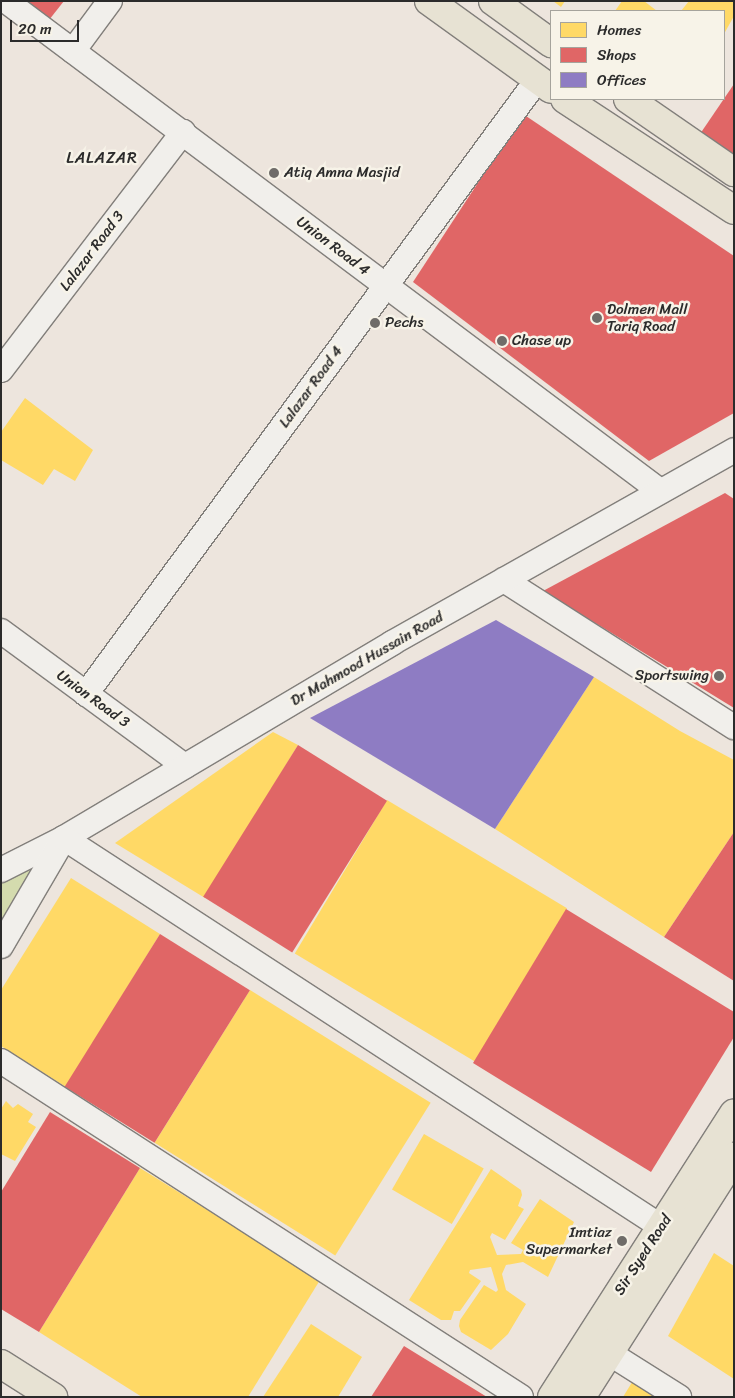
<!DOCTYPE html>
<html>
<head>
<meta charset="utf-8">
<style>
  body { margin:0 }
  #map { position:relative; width:735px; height:1398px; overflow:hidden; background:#ede5dd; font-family:Sriracha,sans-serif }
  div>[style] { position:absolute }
  .green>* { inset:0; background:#d4dbae }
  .homes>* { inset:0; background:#ffd966; transform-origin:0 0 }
  .shops>* { inset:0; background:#e06666; transform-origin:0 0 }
  .offices>* { inset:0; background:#8e7cc3 }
  .roads { filter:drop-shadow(1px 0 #827f7b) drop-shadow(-1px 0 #827f7b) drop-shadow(0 1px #827f7b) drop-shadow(0 -1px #827f7b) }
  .minor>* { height:24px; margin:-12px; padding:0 12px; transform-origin:12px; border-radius:12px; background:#f1efeb }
  .major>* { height:28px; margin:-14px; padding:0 14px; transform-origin:14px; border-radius:14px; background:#e7e2d3 }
  .dots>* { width:14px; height:14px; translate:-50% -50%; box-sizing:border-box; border:2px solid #f7f3e8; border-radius:50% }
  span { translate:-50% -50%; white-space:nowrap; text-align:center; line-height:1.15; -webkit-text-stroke:5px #f7f3e8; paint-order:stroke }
  .poi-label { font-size:15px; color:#2b2b2b }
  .left { translate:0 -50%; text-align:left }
  .right { translate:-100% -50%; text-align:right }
  .street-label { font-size:15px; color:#2b2b2b }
  .neighbourhood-label { font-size:16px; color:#2b2b2b; letter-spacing:1px }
  .frame { position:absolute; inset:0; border:2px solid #2b2b2b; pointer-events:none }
  .legend { position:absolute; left:550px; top:10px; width:175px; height:90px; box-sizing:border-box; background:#f7f3e8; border:1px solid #a5a39c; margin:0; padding:6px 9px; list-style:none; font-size:15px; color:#2b2b2b }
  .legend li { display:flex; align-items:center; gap:10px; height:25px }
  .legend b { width:25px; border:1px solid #a5a39c }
  .scale { position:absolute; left:10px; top:20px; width:69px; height:22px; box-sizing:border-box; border:2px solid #2b2b2b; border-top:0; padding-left:6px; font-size:15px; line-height:18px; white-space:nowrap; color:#2b2b2b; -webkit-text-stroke:4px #f7f3e8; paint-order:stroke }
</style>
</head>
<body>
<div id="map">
  <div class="green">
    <i style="clip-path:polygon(64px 838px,1px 946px,1px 875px)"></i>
  </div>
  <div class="homes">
    <i style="clip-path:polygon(553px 1px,565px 1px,561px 7px)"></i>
    <i style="clip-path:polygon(622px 1px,644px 1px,657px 11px,615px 11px)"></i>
    <i style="clip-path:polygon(689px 1px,734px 1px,734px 16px,724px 34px,724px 11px,681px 11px)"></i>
    <i style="clip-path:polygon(25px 398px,93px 450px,75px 481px,54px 469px,43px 485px,1px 460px,1px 432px)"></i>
    <i style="clip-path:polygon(594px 677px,680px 731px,734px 760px,734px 832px,664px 937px,495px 829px)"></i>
    <i style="clip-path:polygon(273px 732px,298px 745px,205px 898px,115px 843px)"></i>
    <i style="left:387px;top:800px;width:210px;height:179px;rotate:31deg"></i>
    <i style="clip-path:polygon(71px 878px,160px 934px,66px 1087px,1px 1046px,1px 990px)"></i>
    <i style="left:250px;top:990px;width:213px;height:180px;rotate:32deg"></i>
    <i style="clip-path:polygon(6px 1101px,13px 1108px,18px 1104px,33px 1114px,28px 1122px,36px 1127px,15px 1161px,1px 1154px,1px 1109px)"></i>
    <i style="left:424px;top:1134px;width:69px;height:64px;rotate:30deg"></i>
    <i style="clip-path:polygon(140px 1168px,320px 1280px,248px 1397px,142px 1397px,39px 1332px)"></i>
    <i style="clip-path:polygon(491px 1169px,521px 1190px,522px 1195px,518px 1206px,524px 1209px,505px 1240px,492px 1233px,490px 1237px,497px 1255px,521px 1254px,523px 1250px,511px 1243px,540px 1199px,574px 1222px,548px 1277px,523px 1262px,506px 1265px,502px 1274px,506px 1290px,526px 1304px,508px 1334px,491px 1350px,461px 1332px,459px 1326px,460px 1320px,484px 1285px,496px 1292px,498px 1290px,491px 1267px,470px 1270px,469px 1273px,481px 1281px,460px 1311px,454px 1311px,451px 1320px,441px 1320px,409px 1300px)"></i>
    <i style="clip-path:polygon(714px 1253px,734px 1266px,734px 1379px,668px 1336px)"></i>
    <i style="clip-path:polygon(311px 1324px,362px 1357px,338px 1397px,263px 1397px)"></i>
    <i style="clip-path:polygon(634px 1379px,661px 1397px,623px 1397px)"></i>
  </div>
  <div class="shops">
    <i style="clip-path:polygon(25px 1px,64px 1px,49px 20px)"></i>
    <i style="clip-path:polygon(734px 84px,734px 156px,700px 134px)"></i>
    <i style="clip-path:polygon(523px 114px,734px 256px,734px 413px,649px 461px,413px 282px)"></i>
    <i style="clip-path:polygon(725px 493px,734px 499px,734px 708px,543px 591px)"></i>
    <i style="left:298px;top:745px;width:105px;height:179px;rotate:32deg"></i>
    <i style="clip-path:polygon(734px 832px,734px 981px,664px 937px)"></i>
    <i style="clip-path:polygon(566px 909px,734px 1012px,734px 1037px,651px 1172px,473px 1063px)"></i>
    <i style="left:160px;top:934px;width:106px;height:180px;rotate:32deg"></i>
    <i style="clip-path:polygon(50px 1112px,140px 1168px,39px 1332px,1px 1309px,1px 1192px)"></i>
    <i style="clip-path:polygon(404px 1346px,487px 1397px,371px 1397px)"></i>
  </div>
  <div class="offices">
    <i style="clip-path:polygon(496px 620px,594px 677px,495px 829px,310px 718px)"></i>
  </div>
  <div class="roads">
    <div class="minor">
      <i style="left:6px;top:1px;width:817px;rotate:36.84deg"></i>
      <i style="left:73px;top:51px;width:62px;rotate:-53.5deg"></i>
      <i style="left:1px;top:370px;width:300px;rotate:-52.6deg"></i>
      <i style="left:504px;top:580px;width:273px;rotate:32.6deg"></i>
      <i style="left:1px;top:631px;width:228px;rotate:36.3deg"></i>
      <i style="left:86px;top:694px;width:762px;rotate:-53.7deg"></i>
      <i style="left:1px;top:870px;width:71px;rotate:-26.9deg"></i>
      <i style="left:64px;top:838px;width:382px;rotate:-30.7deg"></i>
      <i style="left:392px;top:643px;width:393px;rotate:-29.4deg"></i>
      <i style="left:1px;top:946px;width:125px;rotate:-59.7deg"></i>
      <i style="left:64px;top:838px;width:731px;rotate:33.06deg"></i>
      <i style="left:1px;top:1061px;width:619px;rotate:32.87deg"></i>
      <i style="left:609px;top:1353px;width:83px;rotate:32.2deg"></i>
    </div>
    <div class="major">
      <i style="left:429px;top:1px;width:150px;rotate:35.8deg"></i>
      <i style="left:493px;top:1px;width:72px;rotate:35.9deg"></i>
      <i style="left:565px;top:99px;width:202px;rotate:33.3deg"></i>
      <i style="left:628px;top:99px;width:129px;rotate:34.6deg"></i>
      <i style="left:1px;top:1364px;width:62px;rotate:32.4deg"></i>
      <i style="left:552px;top:1397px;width:337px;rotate:-57.3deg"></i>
      <i style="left:581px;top:1397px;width:285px;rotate:-57.5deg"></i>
    </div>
  </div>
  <div class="dots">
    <i style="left:274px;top:173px;background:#6f6c69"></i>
    <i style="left:597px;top:318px;background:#6f6c69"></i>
    <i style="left:375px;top:323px;background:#6f6c69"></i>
    <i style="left:502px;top:341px;background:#6f6c69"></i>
    <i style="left:719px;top:676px;background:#6f6c69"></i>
    <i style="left:622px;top:1241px;background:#6f6c69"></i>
  </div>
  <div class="poi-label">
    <span class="left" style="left:284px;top:173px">Atiq Amna Masjid</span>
    <span class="left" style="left:607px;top:318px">Dolmen Mall<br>Tariq Road</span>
    <span class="left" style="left:385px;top:323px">Pechs</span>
    <span class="left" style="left:512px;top:341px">Chase up</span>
    <span class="right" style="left:709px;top:676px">Sportswing</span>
    <span class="right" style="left:612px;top:1241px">Imtiaz<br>Supermarket</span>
  </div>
  <div class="street-label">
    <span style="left:333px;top:246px;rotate:37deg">Union Road 4</span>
    <span style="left:92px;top:251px;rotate:-53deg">Lalazar Road 3</span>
    <span style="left:311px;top:387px;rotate:-54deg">Lalazar Road 4</span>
    <span style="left:367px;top:659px;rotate:-30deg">Dr Mahmood Hussain Road</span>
    <span style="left:93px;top:699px;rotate:36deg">Union Road 3</span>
    <span style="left:643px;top:1255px;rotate:-57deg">Sir Syed Road</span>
  </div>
  <div class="neighbourhood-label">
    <span style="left:102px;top:158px">LALAZAR</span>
  </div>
  <div class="frame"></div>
  <ul class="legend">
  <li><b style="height:14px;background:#ffd966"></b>Homes</li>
  <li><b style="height:14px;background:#e06666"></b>Shops</li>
  <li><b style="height:14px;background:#8e7cc3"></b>Offices</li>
  </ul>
  <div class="scale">20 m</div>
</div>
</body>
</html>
